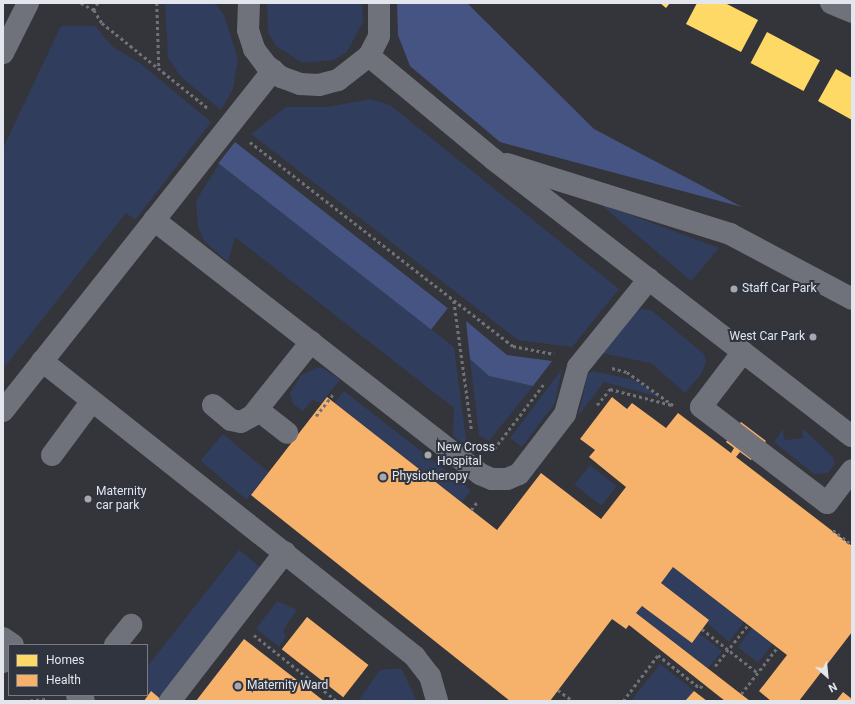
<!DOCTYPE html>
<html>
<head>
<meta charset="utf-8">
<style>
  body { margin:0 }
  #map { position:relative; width:855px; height:704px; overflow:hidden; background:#34353a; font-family:Roboto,sans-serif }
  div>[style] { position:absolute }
  .green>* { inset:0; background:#313d5d; transform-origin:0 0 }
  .forest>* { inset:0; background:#455482; transform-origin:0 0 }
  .homes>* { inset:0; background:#ffd966; transform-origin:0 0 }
  .health>* { inset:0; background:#f6b26b; transform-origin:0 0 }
  .path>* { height:2.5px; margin-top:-1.25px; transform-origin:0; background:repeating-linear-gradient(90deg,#707279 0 3px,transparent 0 6px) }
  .minor>* { height:22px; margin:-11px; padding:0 11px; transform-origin:11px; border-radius:11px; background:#70727b }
  .dots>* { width:11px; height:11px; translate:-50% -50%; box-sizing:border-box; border:2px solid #30343e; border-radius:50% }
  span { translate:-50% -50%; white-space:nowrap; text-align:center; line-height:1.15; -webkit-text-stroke:4px #30343e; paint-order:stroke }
  .poi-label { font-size:12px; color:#e3e6ec }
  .left { translate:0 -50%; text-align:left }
  .right { translate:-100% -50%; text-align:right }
  .frame { position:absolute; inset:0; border:4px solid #e3e6ec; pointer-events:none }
  .legend { position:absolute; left:8px; top:644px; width:140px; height:52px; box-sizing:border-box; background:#30343e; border:1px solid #787b84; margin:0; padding:5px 7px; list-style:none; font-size:12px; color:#e3e6ec }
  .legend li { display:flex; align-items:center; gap:8px; height:20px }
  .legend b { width:20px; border:1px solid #787b84 }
  .north { position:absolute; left:807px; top:656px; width:40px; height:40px; -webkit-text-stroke:3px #30343e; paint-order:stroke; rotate:153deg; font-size:11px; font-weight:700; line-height:16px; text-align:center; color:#e3e6ec }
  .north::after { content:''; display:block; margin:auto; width:14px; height:18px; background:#e3e6ec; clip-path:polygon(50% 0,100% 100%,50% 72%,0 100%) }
</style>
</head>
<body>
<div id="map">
  <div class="green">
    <i style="clip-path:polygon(165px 3px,215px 3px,224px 15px,238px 59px,233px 89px,221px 110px,181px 77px,168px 58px)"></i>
    <i style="clip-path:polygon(267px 3px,362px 3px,363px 22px,347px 52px,334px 60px,303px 63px,276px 46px,268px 32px)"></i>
    <i style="clip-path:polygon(61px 26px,95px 26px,112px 46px,141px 64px,211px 122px,135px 220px,126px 213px,3px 369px,3px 148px)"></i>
    <i style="clip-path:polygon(371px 99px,390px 105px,619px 289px,572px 347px,518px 340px,251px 134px,286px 107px,327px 107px)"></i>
    <i style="clip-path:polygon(219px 164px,454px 347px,467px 447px,453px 436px,454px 408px,235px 237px,228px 262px,204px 241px,198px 227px,196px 201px)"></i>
    <i style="clip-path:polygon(599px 203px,719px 248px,691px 281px)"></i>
    <i style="clip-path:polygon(641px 309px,651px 310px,704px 354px,706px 362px,702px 373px,685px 393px,651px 363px,601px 353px,630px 316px)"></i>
    <i style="clip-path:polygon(470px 359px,489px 376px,533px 386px,489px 441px,479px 436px)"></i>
    <i style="clip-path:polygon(316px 368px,323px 368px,340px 380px,321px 403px,312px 400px,303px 411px,293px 404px,290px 393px,301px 375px)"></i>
    <i style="clip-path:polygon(562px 369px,555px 403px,522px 447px,510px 438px)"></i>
    <i style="clip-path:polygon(594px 371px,634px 380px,660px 397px,604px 382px,578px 416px,588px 373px)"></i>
    <i style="left:344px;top:391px;width:161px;height:15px;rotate:38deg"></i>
    <i style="clip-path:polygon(802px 428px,833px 457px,835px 464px,828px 473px,814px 474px,774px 442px,783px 429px,784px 440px,803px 438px)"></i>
    <i style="left:223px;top:434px;width:60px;height:35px;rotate:40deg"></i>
    <i style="left:590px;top:465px;width:34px;height:25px;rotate:38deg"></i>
    <i style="clip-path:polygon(239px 550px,260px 567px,160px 699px,147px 692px,147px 667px)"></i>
    <i style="clip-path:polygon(673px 567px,744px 622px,729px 642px,661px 583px)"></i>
    <i style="clip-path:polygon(277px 601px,297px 610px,283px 630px,286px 637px,279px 647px,256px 629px)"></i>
    <i style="clip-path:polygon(642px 606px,692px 643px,699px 633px,722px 651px,708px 668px,636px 613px)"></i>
    <i style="left:752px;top:628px;width:26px;height:24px;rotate:37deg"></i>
    <i style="clip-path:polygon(660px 664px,694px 691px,685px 701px,631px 701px)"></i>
    <i style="clip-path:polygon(401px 668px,417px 701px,358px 701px,380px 670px)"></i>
  </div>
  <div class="forest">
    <i style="clip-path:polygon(397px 3px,467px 3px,594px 129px,742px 207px,500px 142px,410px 66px,398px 35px)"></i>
    <i style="left:235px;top:142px;width:270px;height:27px;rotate:38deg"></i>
    <i style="clip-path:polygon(466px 321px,507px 355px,552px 361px,533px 386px,489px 376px,470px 359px)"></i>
  </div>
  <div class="homes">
    <i style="clip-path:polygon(660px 3px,670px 3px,666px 8px)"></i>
    <i style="clip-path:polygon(697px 3px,725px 3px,758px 20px,741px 52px,686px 24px)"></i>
    <i style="left:767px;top:32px;width:60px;height:35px;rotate:28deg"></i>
    <i style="clip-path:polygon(836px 69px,852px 78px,852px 120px,818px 101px)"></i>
  </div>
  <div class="health">
    <i style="clip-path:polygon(327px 397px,497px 530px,541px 473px,601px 519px,626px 487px,589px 457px,595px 450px,580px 439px,612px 397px,627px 409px,632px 403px,666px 428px,678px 413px,731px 453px,734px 448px,726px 442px,741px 422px,766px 441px,751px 460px,740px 452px,736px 457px,852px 546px,852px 632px,799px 701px,771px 701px,759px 691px,787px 655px,673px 567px,661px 583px,709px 620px,692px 643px,642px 606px,636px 613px,750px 701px,725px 701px,629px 625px,626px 629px,612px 619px,550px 701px,510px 701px,251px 495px)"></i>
    <i style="left:307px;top:617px;width:78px;height:41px;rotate:38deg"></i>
    <i style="clip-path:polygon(244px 639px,324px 701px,196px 701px)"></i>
    <i style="clip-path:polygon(151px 691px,163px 701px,144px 701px)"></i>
    <i style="clip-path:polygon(694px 691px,707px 701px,685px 701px)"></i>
    <i style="clip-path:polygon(843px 692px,852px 699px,852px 701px,836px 701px)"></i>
  </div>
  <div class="path">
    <i style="left:81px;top:3px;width:15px;rotate:28deg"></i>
    <i style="left:98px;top:3px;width:8px;rotate:120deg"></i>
    <i style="left:94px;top:10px;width:15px;rotate:58deg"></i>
    <i style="left:102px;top:23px;width:137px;rotate:38.8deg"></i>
    <i style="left:157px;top:3px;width:63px;rotate:88.2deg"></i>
    <i style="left:250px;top:142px;width:333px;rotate:37.8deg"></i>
    <i style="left:513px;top:346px;width:42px;rotate:11deg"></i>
    <i style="left:454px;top:301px;width:132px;rotate:82.2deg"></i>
    <i style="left:612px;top:368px;width:16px;rotate:15deg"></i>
    <i style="left:627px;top:372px;width:57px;rotate:35.7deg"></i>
    <i style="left:597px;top:405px;width:21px;rotate:-51deg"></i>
    <i style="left:610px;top:389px;width:64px;rotate:14.5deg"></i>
    <i style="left:316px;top:416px;width:28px;rotate:-52deg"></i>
    <i style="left:494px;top:449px;width:81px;rotate:-52.6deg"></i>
    <i style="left:471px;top:510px;width:10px;rotate:-53deg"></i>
    <i style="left:833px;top:530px;width:24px;rotate:38deg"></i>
    <i style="left:702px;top:629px;width:71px;rotate:38.2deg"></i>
    <i style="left:254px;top:635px;width:106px;rotate:38.5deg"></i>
    <i style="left:715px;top:666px;width:53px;rotate:-51.2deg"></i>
    <i style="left:558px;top:690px;width:19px;rotate:36deg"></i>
    <i style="left:741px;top:694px;width:58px;rotate:-52deg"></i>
    <i style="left:24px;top:701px;width:22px;rotate:-5deg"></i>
    <i style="left:623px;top:701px;width:58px;rotate:-52.7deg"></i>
    <i style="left:658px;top:655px;width:53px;rotate:38.2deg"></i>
    <i style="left:700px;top:688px;width:6px;rotate:-51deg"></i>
  </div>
  <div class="minor">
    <i style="left:249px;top:3px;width:27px;rotate:92deg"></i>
    <i style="left:248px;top:30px;width:20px;rotate:72deg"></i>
    <i style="left:254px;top:49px;width:20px;rotate:53deg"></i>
    <i style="left:266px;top:65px;width:19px;rotate:39deg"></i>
    <i style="left:281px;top:77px;width:20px;rotate:20deg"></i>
    <i style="left:300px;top:84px;width:19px;rotate:3deg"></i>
    <i style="left:319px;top:85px;width:20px;rotate:-15deg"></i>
    <i style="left:338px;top:80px;width:39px;rotate:-38deg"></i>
    <i style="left:369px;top:56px;width:22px;rotate:-63deg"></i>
    <i style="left:379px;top:36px;width:33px;rotate:-90deg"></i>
    <i style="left:831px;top:3px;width:23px;rotate:23deg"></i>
    <i style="left:3px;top:53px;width:56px;rotate:-63.4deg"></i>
    <i style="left:369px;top:56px;width:161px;rotate:39.7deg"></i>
    <i style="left:493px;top:159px;width:453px;rotate:37.7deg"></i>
    <i style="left:507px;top:164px;width:234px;rotate:17.4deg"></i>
    <i style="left:730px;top:234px;width:138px;rotate:28deg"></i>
    <i style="left:154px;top:220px;width:413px;rotate:37.9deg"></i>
    <i style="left:480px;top:474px;width:13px;rotate:23deg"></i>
    <i style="left:492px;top:479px;width:15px"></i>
    <i style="left:507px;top:479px;width:13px;rotate:-23deg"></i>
    <i style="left:519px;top:474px;width:76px;rotate:-52.5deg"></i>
    <i style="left:565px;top:414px;width:49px;rotate:-74.5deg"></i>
    <i style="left:578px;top:367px;width:113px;rotate:-51.1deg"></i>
    <i style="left:743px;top:352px;width:69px;rotate:127.4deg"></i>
    <i style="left:701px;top:407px;width:158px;rotate:37.3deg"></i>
    <i style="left:827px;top:503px;width:41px;rotate:-52.9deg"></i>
    <i style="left:42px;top:361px;width:476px;rotate:38.4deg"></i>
    <i style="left:415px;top:657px;width:24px;rotate:52deg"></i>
    <i style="left:430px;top:676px;width:26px;rotate:74deg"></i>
    <i style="left:213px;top:405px;width:23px;rotate:40deg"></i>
    <i style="left:231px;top:420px;width:10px;rotate:11deg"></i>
    <i style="left:241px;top:422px;width:13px;rotate:-29deg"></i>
    <i style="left:252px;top:416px;width:95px;rotate:-51.4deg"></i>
    <i style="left:258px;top:410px;width:37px;rotate:38deg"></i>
    <i style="left:3px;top:411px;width:435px;rotate:-51.6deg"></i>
    <i style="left:52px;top:455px;width:67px;rotate:-53.5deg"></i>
    <i style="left:3px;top:638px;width:12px;rotate:35deg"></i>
    <i style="left:115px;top:645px;width:26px;rotate:-51deg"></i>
    <i style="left:3px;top:662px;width:10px;rotate:-53deg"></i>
    <i style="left:77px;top:695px;width:9px;rotate:41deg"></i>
    <i style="left:170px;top:701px;width:188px;rotate:-52.3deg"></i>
  </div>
  <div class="dots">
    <i style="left:734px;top:289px;background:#a6a8ae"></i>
    <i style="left:813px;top:337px;background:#a6a8ae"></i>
    <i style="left:428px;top:455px;background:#a6a8ae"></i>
    <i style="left:383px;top:477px;background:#a6a8ae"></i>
    <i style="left:88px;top:499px;background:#a6a8ae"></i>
    <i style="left:238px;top:686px;background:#a6a8ae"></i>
  </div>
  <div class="poi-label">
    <span class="left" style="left:742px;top:289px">Staff Car Park</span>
    <span class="right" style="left:805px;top:337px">West Car Park</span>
    <span class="left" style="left:437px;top:455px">New Cross<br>Hospital</span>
    <span class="left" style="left:392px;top:477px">Physiotheropy</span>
    <span class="left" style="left:96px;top:499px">Maternity<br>car park</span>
    <span class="left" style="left:247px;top:686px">Maternity Ward</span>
  </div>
  <div class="frame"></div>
  <ul class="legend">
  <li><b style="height:11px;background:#ffd966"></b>Homes</li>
  <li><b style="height:11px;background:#f6b26b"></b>Health</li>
  </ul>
  <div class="north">N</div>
</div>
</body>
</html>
